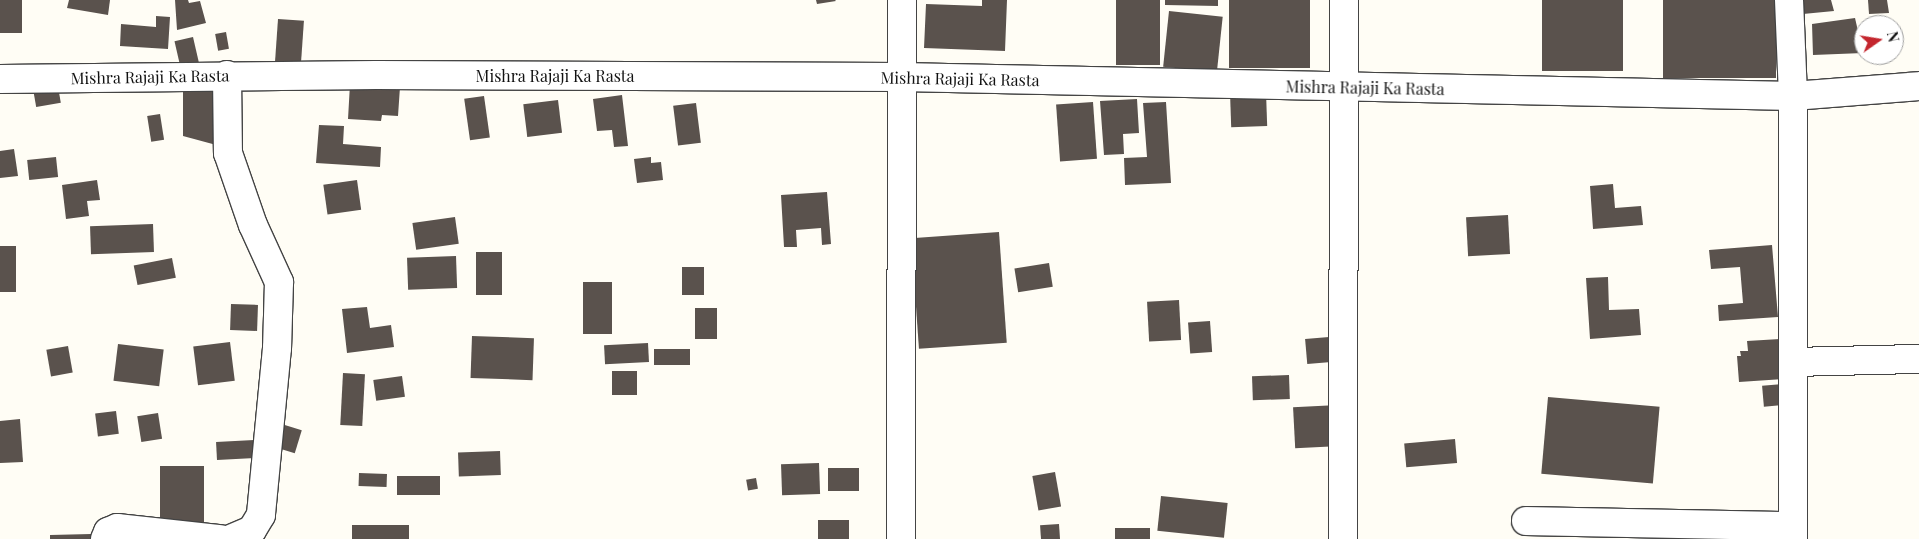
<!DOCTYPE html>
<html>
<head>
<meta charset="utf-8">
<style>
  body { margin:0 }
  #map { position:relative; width:1919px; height:539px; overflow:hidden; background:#fffdf5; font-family:"Playfair Display",serif }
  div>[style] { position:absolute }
  .building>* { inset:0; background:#5a524d; transform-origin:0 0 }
  .roads { filter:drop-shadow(1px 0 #444) drop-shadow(-1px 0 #444) drop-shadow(0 1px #444) drop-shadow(0 -1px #444) }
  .minor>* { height:28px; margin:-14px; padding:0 14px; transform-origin:14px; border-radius:14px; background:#fff }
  span { translate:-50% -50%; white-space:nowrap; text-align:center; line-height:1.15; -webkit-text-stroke:5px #fff; paint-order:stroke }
  .street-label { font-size:16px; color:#111 }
  .north { position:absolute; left:1854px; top:15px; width:50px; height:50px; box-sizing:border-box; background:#fff; border:1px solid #a0a0a0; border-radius:50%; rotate:77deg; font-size:14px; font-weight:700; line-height:20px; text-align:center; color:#111 }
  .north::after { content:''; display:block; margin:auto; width:18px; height:22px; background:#c4262e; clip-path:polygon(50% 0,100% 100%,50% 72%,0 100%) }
</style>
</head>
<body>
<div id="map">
  <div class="building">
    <i style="left:0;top:0;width:22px;height:33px"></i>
    <i style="clip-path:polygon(69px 0,110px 0,108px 15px,67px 8px)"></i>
    <i style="clip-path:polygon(175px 0,188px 0,189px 3px,200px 1px,206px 23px,177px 30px)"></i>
    <i style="clip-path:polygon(816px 0,835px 0,836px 1px,817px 4px)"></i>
    <i style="clip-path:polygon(982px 0,1007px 0,1005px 51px,924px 48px,926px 4px,982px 6px)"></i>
    <i style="left:1116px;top:0;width:44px;height:65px"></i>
    <i style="clip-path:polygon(1165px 0,1218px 0,1218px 6px,1165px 5px)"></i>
    <i style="left:1229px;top:0;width:81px;height:68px"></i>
    <i style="left:1542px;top:0;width:81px;height:71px"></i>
    <i style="left:1663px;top:0;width:113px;height:78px"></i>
    <i style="clip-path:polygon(1801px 0,1831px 0,1834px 11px,1803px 14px)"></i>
    <i style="clip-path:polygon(1868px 0,1887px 0,1889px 13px,1869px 14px)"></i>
    <i style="left:1169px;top:11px;width:54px;height:56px;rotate:6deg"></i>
    <i style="clip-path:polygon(156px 16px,170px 17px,168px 49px,120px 46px,121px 24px,156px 27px)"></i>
    <i style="clip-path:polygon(1855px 18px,1863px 53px,1813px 55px,1812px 24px)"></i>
    <i style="left:278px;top:19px;width:26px;height:51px;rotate:4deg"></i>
    <i style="left:226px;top:32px;width:17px;height:11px;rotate:80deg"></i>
    <i style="left:193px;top:37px;width:32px;height:19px;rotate:77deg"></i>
    <i style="left:57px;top:81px;width:22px;height:25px;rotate:80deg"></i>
    <i style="clip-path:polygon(350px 84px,400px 87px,398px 116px,382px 115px,381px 121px,348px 119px)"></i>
    <i style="clip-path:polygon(183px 85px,219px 85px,220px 146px,183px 136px)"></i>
    <i style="left:1266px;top:92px;width:34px;height:36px;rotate:88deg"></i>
    <i style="clip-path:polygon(622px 95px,628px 146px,614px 147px,612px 130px,597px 131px,593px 99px)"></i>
    <i style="left:484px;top:96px;width:42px;height:20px;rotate:82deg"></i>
    <i style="clip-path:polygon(1137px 99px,1139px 133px,1123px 134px,1124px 154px,1104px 155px,1100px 101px)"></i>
    <i style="left:558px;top:100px;width:33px;height:35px;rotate:83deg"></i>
    <i style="left:1093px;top:102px;width:57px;height:37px;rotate:86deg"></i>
    <i style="clip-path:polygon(1166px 102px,1171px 183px,1125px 185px,1124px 158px,1147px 157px,1143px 103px)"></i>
    <i style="left:696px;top:103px;width:40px;height:23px;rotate:83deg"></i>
    <i style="left:160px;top:114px;width:26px;height:13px;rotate:81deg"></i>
    <i style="clip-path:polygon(319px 125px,344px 126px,343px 144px,381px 147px,380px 167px,316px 163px)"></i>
    <i style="clip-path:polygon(14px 149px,18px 176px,0 178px,0 151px)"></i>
    <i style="left:56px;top:157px;width:20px;height:29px;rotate:84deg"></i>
    <i style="clip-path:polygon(651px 157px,651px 163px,661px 162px,663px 180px,637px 183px,634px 159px)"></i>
    <i style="clip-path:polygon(97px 180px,100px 200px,87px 201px,89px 216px,66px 219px,62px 185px)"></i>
    <i style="left:357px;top:180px;width:30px;height:34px;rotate:82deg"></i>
    <i style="clip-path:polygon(1613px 184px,1615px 208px,1641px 206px,1643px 225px,1593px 229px,1590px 186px)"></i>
    <i style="clip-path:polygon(827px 192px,831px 244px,822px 245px,821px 228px,796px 230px,797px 247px,784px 247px,781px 195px)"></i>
    <i style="left:1508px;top:215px;width:39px;height:42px;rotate:87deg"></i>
    <i style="left:455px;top:217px;width:27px;height:43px;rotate:82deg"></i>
    <i style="left:153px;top:224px;width:28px;height:63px;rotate:88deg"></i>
    <i style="left:999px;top:232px;width:111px;height:88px;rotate:86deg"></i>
    <i style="clip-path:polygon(1772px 245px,1778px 317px,1719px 321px,1718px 305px,1743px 303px,1740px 267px,1711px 269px,1709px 250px)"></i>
    <i style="left:0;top:246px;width:16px;height:46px"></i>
    <i style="left:476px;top:252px;width:26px;height:43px"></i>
    <i style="left:456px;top:256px;width:32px;height:49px;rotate:88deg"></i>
    <i style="left:172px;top:258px;width:20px;height:39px;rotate:79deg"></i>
    <i style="left:1049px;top:263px;width:24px;height:35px;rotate:81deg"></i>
    <i style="left:682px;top:267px;width:22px;height:28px"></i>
    <i style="clip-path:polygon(1608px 277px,1609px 310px,1639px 309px,1641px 335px,1590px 339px,1586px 278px)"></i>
    <i style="left:583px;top:282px;width:29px;height:52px"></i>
    <i style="left:1179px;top:300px;width:40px;height:32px;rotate:87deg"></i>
    <i style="left:231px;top:304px;width:27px;height:26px;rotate:2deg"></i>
    <i style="clip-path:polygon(367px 307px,370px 328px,391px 325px,394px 347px,347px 353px,342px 309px)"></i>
    <i style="left:717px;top:308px;width:31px;height:22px;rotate:90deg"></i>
    <i style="left:1210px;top:321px;width:31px;height:22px;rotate:86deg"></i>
    <i style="left:472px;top:336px;width:62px;height:42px;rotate:2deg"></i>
    <i style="left:1329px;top:337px;width:25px;height:24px;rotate:85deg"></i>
    <i style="clip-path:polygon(1781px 339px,1783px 379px,1739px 382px,1737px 356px,1741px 356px,1740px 351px,1748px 351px,1747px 341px)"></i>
    <i style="left:230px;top:342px;width:39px;height:37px;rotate:83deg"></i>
    <i style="left:648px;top:343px;width:19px;height:44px;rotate:87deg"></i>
    <i style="left:118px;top:344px;width:46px;height:37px;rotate:7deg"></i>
    <i style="left:68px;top:346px;width:27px;height:22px;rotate:80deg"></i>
    <i style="left:690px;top:349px;width:16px;height:36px;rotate:90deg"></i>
    <i style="left:612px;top:371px;width:25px;height:24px"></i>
    <i style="left:343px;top:373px;width:22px;height:52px;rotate:3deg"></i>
    <i style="left:1289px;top:375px;width:24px;height:37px;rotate:88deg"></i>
    <i style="left:402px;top:376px;width:21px;height:29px;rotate:82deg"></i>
    <i style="left:1783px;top:384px;width:21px;height:21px;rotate:85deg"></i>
    <i style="left:1548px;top:397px;width:112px;height:77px;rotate:5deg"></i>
    <i style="left:1338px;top:405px;width:41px;height:45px;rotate:87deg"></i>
    <i style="left:116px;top:411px;width:23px;height:21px;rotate:83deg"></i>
    <i style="left:158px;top:413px;width:26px;height:21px;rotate:81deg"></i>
    <i style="clip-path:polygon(20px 419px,23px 462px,0 463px,0 421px)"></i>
    <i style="left:275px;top:422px;width:28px;height:24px;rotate:17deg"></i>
    <i style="left:1455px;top:439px;width:24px;height:51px;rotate:85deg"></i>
    <i style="left:254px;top:440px;width:18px;height:38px;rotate:87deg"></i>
    <i style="left:500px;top:451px;width:24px;height:42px;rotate:88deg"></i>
    <i style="left:819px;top:463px;width:31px;height:38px;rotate:88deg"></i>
    <i style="left:160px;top:466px;width:44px;height:63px"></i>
    <i style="left:828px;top:468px;width:31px;height:23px"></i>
    <i style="left:1055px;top:472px;width:35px;height:23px;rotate:80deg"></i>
    <i style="left:359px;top:473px;width:28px;height:13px;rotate:2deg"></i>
    <i style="left:397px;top:476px;width:43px;height:19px"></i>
    <i style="left:756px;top:478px;width:11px;height:10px;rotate:80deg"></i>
    <i style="left:1161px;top:496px;width:67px;height:35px;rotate:6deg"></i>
    <i style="left:849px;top:520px;width:19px;height:31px;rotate:90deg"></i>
    <i style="left:1059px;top:524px;width:15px;height:19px;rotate:86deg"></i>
    <i style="left:409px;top:525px;width:14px;height:57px;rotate:90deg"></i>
    <i style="left:1150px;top:528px;width:11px;height:35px;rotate:90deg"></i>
    <i style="clip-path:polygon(91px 534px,91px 539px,50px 539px,50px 535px)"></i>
  </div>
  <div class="roads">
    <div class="minor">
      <i style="left:1789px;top:0;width:96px;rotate:87.6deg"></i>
      <i style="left:1793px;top:96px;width:443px;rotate:90deg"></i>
      <i style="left:227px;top:75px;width:78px;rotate:89.3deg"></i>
      <i style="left:228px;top:153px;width:76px;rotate:70.9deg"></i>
      <i style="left:253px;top:225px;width:63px;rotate:65.5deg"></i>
      <i style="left:279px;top:282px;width:66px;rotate:91.7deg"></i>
      <i style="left:277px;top:348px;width:168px;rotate:95.5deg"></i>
      <i style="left:261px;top:515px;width:17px;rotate:121deg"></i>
      <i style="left:252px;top:530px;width:23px;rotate:157deg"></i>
      <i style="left:0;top:79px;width:376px;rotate:-0.6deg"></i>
      <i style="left:376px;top:75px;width:525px;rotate:0.22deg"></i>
      <i style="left:901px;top:77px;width:892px;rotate:1.22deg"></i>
      <i style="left:1793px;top:96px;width:126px;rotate:-4.5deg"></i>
      <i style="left:1793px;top:362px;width:126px;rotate:-1.4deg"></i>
      <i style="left:1526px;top:521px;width:267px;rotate:1.1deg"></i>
      <i style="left:105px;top:539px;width:8px;rotate:-67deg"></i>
      <i style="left:108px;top:532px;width:10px;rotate:-24deg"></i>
      <i style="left:117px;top:528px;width:104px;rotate:6.1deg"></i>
      <i style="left:901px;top:539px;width:539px;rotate:-89.89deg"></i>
      <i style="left:1343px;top:539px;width:539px;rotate:-89.89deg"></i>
    </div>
  </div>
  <div class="street-label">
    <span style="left:555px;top:76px">Mishra Rajaji Ka Rasta</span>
    <span style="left:150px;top:77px;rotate:-1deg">Mishra Rajaji Ka Rasta</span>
    <span style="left:960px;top:79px;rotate:1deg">Mishra Rajaji Ka Rasta</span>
    <span style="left:1365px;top:88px;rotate:1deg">Mishra Rajaji Ka Rasta</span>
  </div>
  <div class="north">N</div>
</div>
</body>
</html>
